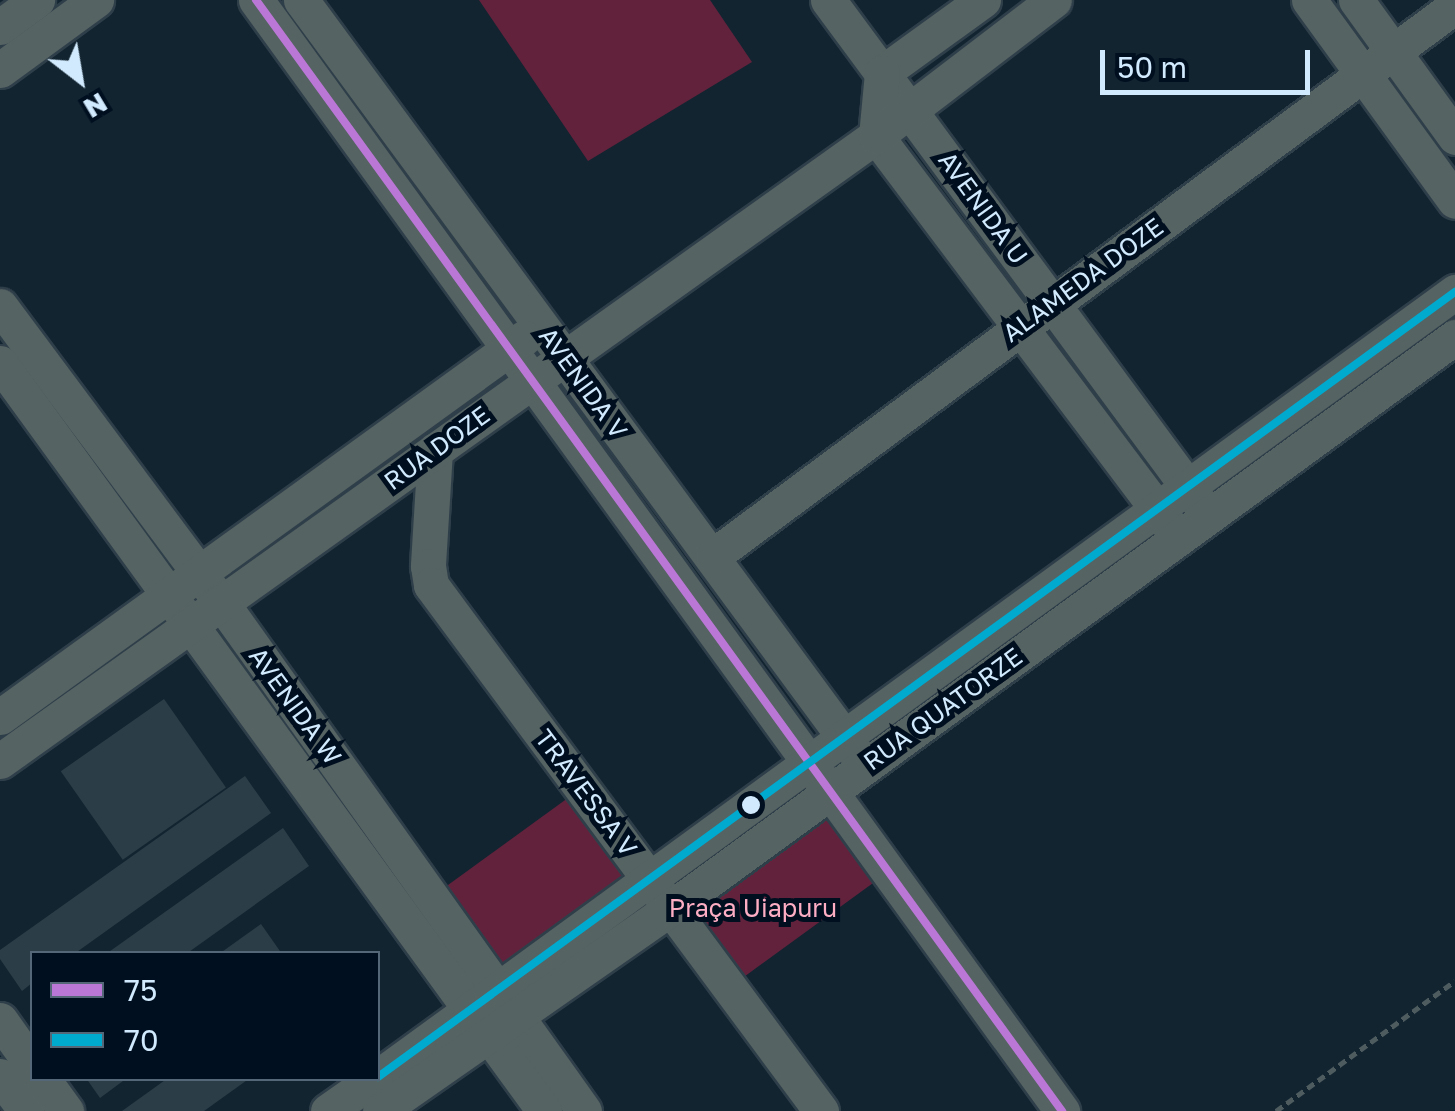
<!DOCTYPE html>
<html>
<head>
<meta charset="utf-8">
<style>
  body { margin:0 }
  #map { position:relative; width:1455px; height:1111px; overflow:hidden; background:#122430; font-family:"Golos Text",sans-serif }
  div>[style] { position:absolute }
  .green>* { inset:0; background:#62223c; transform-origin:0 0 }
  .building>* { inset:0; background:#2b3e47; transform-origin:0 0 }
  .path>* { height:5px; margin-top:-2.5px; transform-origin:0; background:repeating-linear-gradient(90deg,#4e5c60 0 8px,transparent 0 13px) }
  .roads { filter:drop-shadow(2px 0 #2f3f4a) drop-shadow(-2px 0 #2f3f4a) drop-shadow(0 2px #2f3f4a) drop-shadow(0 -2px #2f3f4a) }
  .minor>* { height:35px; margin:-17.5px; padding:0 17.5px; transform-origin:17.5px; border-radius:17.5px; background:#566363 }
  .bus-1>* { height:8px; margin:-4px; padding:0 4px; transform-origin:4px; border-radius:4px; background:#ba77d6 }
  .bus-2>* { height:8px; margin:-4px; padding:0 4px; transform-origin:4px; border-radius:4px; background:#00a9ce }
  .dots>* { width:28px; height:28px; translate:-50% -50%; box-sizing:border-box; border:5px solid #000f20; border-radius:50% }
  span { translate:-50% -50%; white-space:nowrap; text-align:center; line-height:1.15; -webkit-text-stroke:10px #000f20; paint-order:stroke }
  .street-label { font-size:25px; color:#d1eafd }
  .park-label { font-size:25px; color:#feaec4 }
  .legend { position:absolute; left:30px; top:951px; width:350px; height:130px; box-sizing:border-box; background:#000f20; border:2px solid #546778; margin:0; padding:12px 18px; list-style:none; font-size:30px; color:#d1eafd }
  .legend li { display:flex; align-items:center; gap:20px; height:50px }
  .legend b { width:50px; border:2px solid #546778 }
  .north { position:absolute; left:30px; top:30px; width:100px; height:100px; -webkit-text-stroke:8px #000f20; paint-order:stroke; rotate:149deg; font-size:28px; font-weight:700; line-height:40px; text-align:center; color:#d1eafd }
  .north::after { content:''; display:block; margin:auto; width:35px; height:45px; background:#d1eafd; clip-path:polygon(50% 0,100% 100%,50% 72%,0 100%) }
  .scale { position:absolute; left:1100px; top:50px; width:210px; height:45px; box-sizing:border-box; border:5px solid #d1eafd; border-top:0; padding-left:12px; font-size:30px; line-height:35px; white-space:nowrap; color:#d1eafd; -webkit-text-stroke:8px #000f20; paint-order:stroke }
</style>
</head>
<body>
<div id="map">
  <div class="green">
    <i style="clip-path:polygon(479px 0,710px 0,752px 62px,588px 161px)"></i>
    <i style="left:583px;top:787px;width:113px;height:186px;rotate:54deg"></i>
    <i style="left:830px;top:792px;width:99px;height:197px;rotate:54deg"></i>
  </div>
  <div class="building">
    <i style="left:164px;top:699px;width:108px;height:126px;rotate:55deg"></i>
    <i style="clip-path:polygon(245px 776px,271px 813px,74px 954px,32px 954px,32px 983px,22px 991px,0 959px,0 950px)"></i>
    <i style="clip-path:polygon(283px 828px,309px 866px,186px 954px,106px 954px)"></i>
    <i style="clip-path:polygon(261px 924px,282px 954px,219px 954px)"></i>
    <i style="clip-path:polygon(86px 1078px,127px 1078px,100px 1098px)"></i>
    <i style="clip-path:polygon(168px 1078px,250px 1078px,204px 1111px,122px 1111px)"></i>
  </div>
  <div class="path">
    <i style="left:1276px;top:1111px;width:221px;rotate:-36deg"></i>
  </div>
  <div class="roads">
    <div class="minor">
      <i style="left:256px;top:0;width:1373px;rotate:54.04deg"></i>
      <i style="left:301px;top:0;width:939px;rotate:53.62deg"></i>
      <i style="left:828px;top:0;width:628px;rotate:53.55deg"></i>
      <i style="left:983px;top:0;width:125px;rotate:144.1deg"></i>
      <i style="left:882px;top:73px;width:63px;rotate:95.4deg"></i>
      <i style="left:876px;top:136px;width:491px;rotate:53deg"></i>
      <i style="left:1309px;top:0;width:248px;rotate:54deg"></i>
      <i style="left:1356px;top:0;width:169px;rotate:54.1deg"></i>
      <i style="left:0;top:27px;width:46px;rotate:-36.1deg"></i>
      <i style="left:0;top:70px;width:119px;rotate:-36.1deg"></i>
      <i style="left:0;top:306px;width:369px;rotate:53.3deg"></i>
      <i style="left:221px;top:602px;width:625px;rotate:54.5deg"></i>
      <i style="left:0;top:363px;width:925px;rotate:53.97deg"></i>
      <i style="left:435px;top:450px;width:116px;rotate:93.5deg"></i>
      <i style="left:428px;top:566px;width:19px;rotate:81deg"></i>
      <i style="left:431px;top:585px;width:655px;rotate:53.45deg"></i>
      <i style="left:713px;top:556px;width:924px;rotate:-36.55deg"></i>
      <i style="left:0;top:717px;width:647px;rotate:-35.88deg"></i>
      <i style="left:0;top:761px;width:1076px;rotate:-35.51deg"></i>
      <i style="left:876px;top:136px;width:224px;rotate:-37.4deg"></i>
      <i style="left:0;top:1020px;width:55px;rotate:54.6deg"></i>
      <i style="left:0;top:1076px;width:44px;rotate:53.4deg"></i>
      <i style="left:378px;top:1077px;width:1333px;rotate:-36.09deg"></i>
      <i style="left:42px;top:1078px;width:41px;rotate:54deg"></i>
      <i style="left:328px;top:1111px;width:57px;rotate:-35.1deg"></i>
      <i style="left:380px;top:1111px;width:355px;rotate:-34.9deg"></i>
      <i style="left:671px;top:908px;width:970px;rotate:-36.07deg"></i>
    </div>
  </div>
  <div class="bus-1">
    <i style="left:256px;top:0;width:1373px;rotate:54.04deg"></i>
  </div>
  <div class="bus-2">
    <i style="left:378px;top:1077px;width:1333px;rotate:-36.09deg"></i>
  </div>
  <div class="dots">
    <i style="left:751px;top:805px;background:#d1eafd"></i>
  </div>
  <div class="street-label">
    <span style="left:983px;top:208px;rotate:54deg">AVENIDA U</span>
    <span style="left:1083px;top:280px;rotate:-36deg">ALAMEDA DOZE</span>
    <span style="left:583px;top:383px;rotate:54deg">AVENIDA V</span>
    <span style="left:437px;top:448px;rotate:-36deg">RUA DOZE</span>
    <span style="left:295px;top:706px;rotate:54deg">AVENIDA W</span>
    <span style="left:943px;top:709px;rotate:-36deg">RUA QUATORZE</span>
    <span style="left:586px;top:793px;rotate:53deg">TRAVESSA V</span>
  </div>
  <div class="park-label">
    <span style="left:753px;top:908px">Praça Uiapuru</span>
  </div>
  <ul class="legend">
  <li><b style="height:12px;background:#ba77d6"></b>75</li>
  <li><b style="height:12px;background:#00a9ce"></b>70</li>
  </ul>
  <div class="north">N</div>
  <div class="scale">50 m</div>
</div>
</body>
</html>
